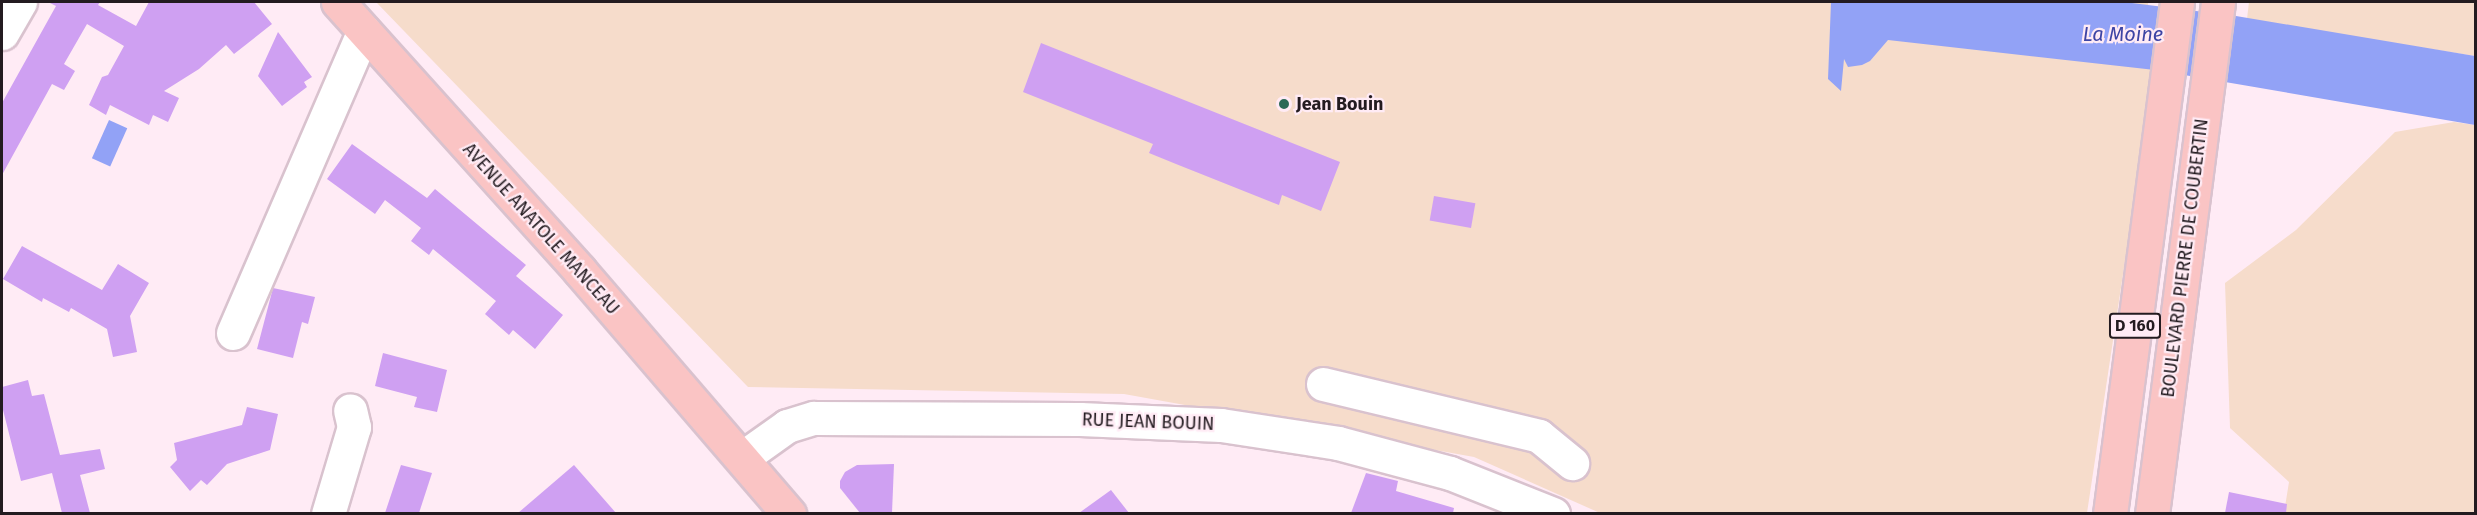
<!DOCTYPE html>
<html>
<head>
<meta charset="utf-8">
<style>
  body { margin:0 }
  #map { position:relative; width:2477px; height:515px; overflow:hidden; background:#ffebf5; font-family:"Fira Sans",sans-serif }
  div>[style] { position:absolute }
  .green>* { inset:0; background:#f6dccb }
  .water>* { inset:0; background:#92a2f6; transform-origin:0 0 }
  .building>* { inset:0; background:#cfa0f2; transform-origin:0 0 }
  .roads { filter:drop-shadow(2px 0 #d9c2ce) drop-shadow(-2px 0 #d9c2ce) drop-shadow(0 2px #d9c2ce) drop-shadow(0 -2px #d9c2ce) }
  .minor>* { height:33px; margin:-16.5px; padding:0 16.5px; transform-origin:16.5px; border-radius:16.5px; background:#fff }
  .major>* { height:33px; margin:-16.5px; padding:0 16.5px; transform-origin:16.5px; border-radius:16.5px; background:#fac4c4 }
  .dots>* { width:16px; height:16px; translate:-50% -50%; box-sizing:border-box; border:3px solid #ffebf5; border-radius:50% }
  span { translate:-50% -50%; white-space:nowrap; text-align:center; line-height:1.15; -webkit-text-stroke:4.5px #ffebf5; paint-order:stroke }
  .shield-label span { padding:2px 4px; background:#ffebf5; border:2px solid; border-radius:4px; -webkit-text-stroke-width:0 }
  .shield-label { font-size:16px; color:#231b20; font-weight:700 }
  .poi-label { font-size:18px; color:#231b20; font-weight:700 }
  .left { translate:0 -50%; text-align:left }
  .street-label { font-size:18px; color:#231b20 }
  .water-label { font-size:20px; color:#3d44a4; font-style:italic }
  .frame { position:absolute; inset:0; border:3px solid #231b20; pointer-events:none }
</style>
</head>
<body>
<div id="map">
  <div class="green">
    <i style="clip-path:polygon(376px 2px,2148px 2px,2153px 75px,2087px 513px,1600px 513px,1474px 457px,1124px 394px,748px 387px)"></i>
    <i style="clip-path:polygon(2249px 2px,2475px 2px,2475px 56px,2260px 22px,2247px 19px)"></i>
    <i style="clip-path:polygon(2454px 122px,2475px 125px,2475px 513px,2284px 513px,2289px 482px,2230px 428px,2225px 283px,2296px 230px,2395px 132px)"></i>
  </div>
  <div class="water">
    <i style="clip-path:polygon(1831px 2px,2124px 2px,2236px 16px,2475px 56px,2475px 125px,2155px 70px,1888px 40px,1870px 61px,1862px 65px,1848px 67px,1844px 59px,1841px 91px,1828px 79px)"></i>
    <i style="left:109px;top:120px;width:20px;height:42px;rotate:24deg"></i>
  </div>
  <div class="building">
    <i style="clip-path:polygon(48px 2px,100px 2px,98px 5px,136px 26px,149px 2px,254px 2px,272px 24px,234px 54px,226px 45px,199px 69px,164px 91px,179px 98px,168px 122px,153px 115px,149px 125px,110px 105px,106px 115px,89px 105px,102px 77px,108px 75px,124px 46px,87px 24px,64px 64px,75px 71px,64px 90px,52px 84px,2px 175px,2px 103px,56px 6px)"></i>
    <i style="clip-path:polygon(278px 32px,312px 77px,304px 82px,307px 87px,282px 106px,258px 76px)"></i>
    <i style="clip-path:polygon(1041px 43px,1340px 162px,1321px 211px,1282px 195px,1279px 205px,1176px 164px,1149px 153px,1153px 144px,1023px 92px)"></i>
    <i style="clip-path:polygon(352px 144px,427px 198px,435px 189px,526px 265px,516px 276px,563px 315px,535px 349px,513px 330px,509px 335px,485px 314px,496px 301px,433px 249px,429px 255px,411px 241px,421px 228px,385px 200px,375px 214px,327px 179px)"></i>
    <i style="left:1434px;top:196px;width:42px;height:25px;rotate:10deg"></i>
    <i style="clip-path:polygon(22px 246px,102px 290px,118px 264px,149px 283px,130px 316px,137px 352px,113px 357px,107px 329px,71px 308px,69px 312px,43px 298px,42px 302px,3px 279px)"></i>
    <i style="clip-path:polygon(273px 288px,315px 297px,308px 324px,302px 322px,293px 358px,257px 349px)"></i>
    <i style="clip-path:polygon(383px 353px,447px 370px,437px 412px,414px 407px,417px 397px,375px 386px)"></i>
    <i style="clip-path:polygon(28px 380px,32px 396px,44px 394px,60px 455px,100px 449px,105px 469px,80px 475px,90px 513px,62px 513px,52px 473px,21px 481px,2px 406px,2px 387px)"></i>
    <i style="clip-path:polygon(247px 407px,278px 414px,270px 450px,227px 464px,207px 485px,201px 480px,190px 491px,170px 467px,177px 460px,174px 443px,242px 425px)"></i>
    <i style="clip-path:polygon(894px 464px,892px 513px,860px 513px,840px 488px,840px 481px,845px 472px,857px 465px)"></i>
    <i style="clip-path:polygon(401px 465px,432px 473px,419px 513px,385px 513px)"></i>
    <i style="clip-path:polygon(574px 465px,616px 513px,518px 513px)"></i>
    <i style="clip-path:polygon(1366px 473px,1398px 481px,1396px 491px,1454px 508px,1453px 513px,1351px 513px)"></i>
    <i style="clip-path:polygon(1111px 490px,1129px 513px,1079px 513px)"></i>
    <i style="clip-path:polygon(2229px 492px,2287px 504px,2286px 513px,2225px 513px)"></i>
  </div>
  <div class="roads">
    <div class="minor">
      <i style="left:2px;top:33px;width:36px;rotate:-60deg"></i>
      <i style="left:233px;top:333px;width:329px;rotate:-66.6deg"></i>
      <i style="left:1323px;top:384px;width:222px;rotate:13.5deg"></i>
      <i style="left:1539px;top:436px;width:43px;rotate:39.3deg"></i>
      <i style="left:742px;top:458px;width:55px;rotate:-35.4deg"></i>
      <i style="left:787px;top:426px;width:28px;rotate:-17deg"></i>
      <i style="left:814px;top:418px;width:266px;rotate:0.2deg"></i>
      <i style="left:1080px;top:419px;width:141px;rotate:2.4deg"></i>
      <i style="left:1221px;top:425px;width:118px;rotate:8.7deg"></i>
      <i style="left:1338px;top:443px;width:116px;rotate:15deg"></i>
      <i style="left:1450px;top:473px;width:111px;rotate:21.7deg"></i>
      <i style="left:328px;top:514px;width:91px;rotate:-73.4deg"></i>
      <i style="left:354px;top:427px;width:17px;rotate:-103deg"></i>
    </div>
    <div class="major">
      <i style="left:338px;top:2px;width:362px;rotate:48deg"></i>
      <i style="left:580px;top:271px;width:321px;rotate:49.3deg"></i>
      <i style="left:2110px;top:514px;width:516px;rotate:-82.54deg"></i>
      <i style="left:2152px;top:514px;width:516px;rotate:-82.65deg"></i>
    </div>
  </div>
  <div class="dots">
    <i style="left:1284px;top:104px;background:#2b6956"></i>
  </div>
  <div class="shield-label">
    <span style="left:2135px;top:326px">D 160</span>
  </div>
  <div class="poi-label">
    <span class="left" style="left:1296px;top:104px">Jean Bouin</span>
  </div>
  <div class="street-label">
    <span style="left:541px;top:229px;rotate:48deg">AVENUE ANATOLE MANCEAU</span>
    <span style="left:2185px;top:258px;rotate:-83deg">BOULEVARD PIERRE DE COUBERTIN</span>
    <span style="left:1148px;top:422px;rotate:2deg">RUE JEAN BOUIN</span>
  </div>
  <div class="water-label">
    <span style="left:2123px;top:34px">La Moine</span>
  </div>
  <div class="frame"></div>
</div>
</body>
</html>
